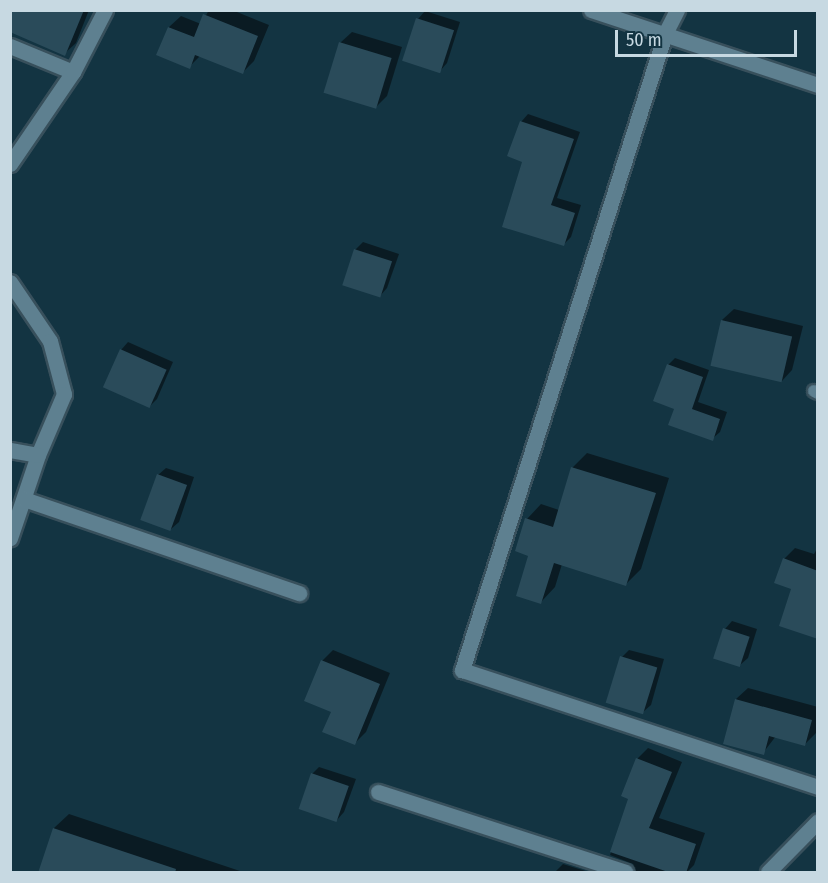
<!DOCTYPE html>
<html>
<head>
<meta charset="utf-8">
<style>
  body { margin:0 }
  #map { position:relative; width:828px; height:883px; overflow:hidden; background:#133442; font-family:"Fira Sans Condensed",sans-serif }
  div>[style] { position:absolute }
  .shadow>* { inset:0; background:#0007 }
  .building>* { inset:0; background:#2a4b5a; transform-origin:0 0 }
  .roads { filter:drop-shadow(2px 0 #38505c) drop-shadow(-2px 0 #38505c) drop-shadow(0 2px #38505c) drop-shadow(0 -2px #38505c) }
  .lane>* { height:12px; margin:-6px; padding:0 6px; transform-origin:6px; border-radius:6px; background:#5e8090 }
  .street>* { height:15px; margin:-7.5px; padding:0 7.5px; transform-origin:7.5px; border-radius:7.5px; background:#5e8090 }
  .secondary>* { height:15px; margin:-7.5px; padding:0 7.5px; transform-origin:7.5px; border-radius:7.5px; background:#5e8090 }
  span { translate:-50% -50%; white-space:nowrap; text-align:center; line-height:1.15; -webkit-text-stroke:4.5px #133442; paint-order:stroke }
  .frame { position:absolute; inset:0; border:12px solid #c7d9e2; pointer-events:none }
  .scale { position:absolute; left:615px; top:30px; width:182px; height:27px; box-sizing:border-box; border:3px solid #c7d9e2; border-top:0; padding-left:8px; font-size:18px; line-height:21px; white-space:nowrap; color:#c7d9e2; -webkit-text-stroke:4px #133442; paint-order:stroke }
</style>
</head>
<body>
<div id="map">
  <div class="shadow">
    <i style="clip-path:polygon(10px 10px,89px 10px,76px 43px,64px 54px)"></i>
    <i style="clip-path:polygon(209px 10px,232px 10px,269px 25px,254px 61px,243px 72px,201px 55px,189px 67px,158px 55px,169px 27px,181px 16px,201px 24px)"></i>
    <i style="clip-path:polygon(425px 11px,460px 22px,447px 63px,440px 71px,418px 19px)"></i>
    <i style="clip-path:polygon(352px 32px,402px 47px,387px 96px,376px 107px,340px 43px)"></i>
    <i style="clip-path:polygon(528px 114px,580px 132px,557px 198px,581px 205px,571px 237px,564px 244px,521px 122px)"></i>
    <i style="clip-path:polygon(363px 242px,399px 254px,387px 288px,380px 296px,355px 250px)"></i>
    <i style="clip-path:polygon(734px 309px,803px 326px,792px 370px,781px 382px,722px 320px)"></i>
    <i style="clip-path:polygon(128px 342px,173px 362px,157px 399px,150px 406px,121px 350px)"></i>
    <i style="clip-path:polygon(675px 358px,709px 370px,698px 402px,727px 412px,720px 432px,712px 439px,676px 408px,668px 365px)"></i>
    <i style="clip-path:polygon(587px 453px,669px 478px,641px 569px,626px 584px,562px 564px,555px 587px,541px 602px,527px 519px,541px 504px,559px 510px,573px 467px)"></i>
    <i style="clip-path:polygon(166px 468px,194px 477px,179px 522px,171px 529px,158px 475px)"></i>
    <i style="clip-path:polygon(818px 547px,818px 638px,793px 588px,784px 559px,795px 548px,814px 554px)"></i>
    <i style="clip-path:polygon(732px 621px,757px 629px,748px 658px,740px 665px,725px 629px)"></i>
    <i style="clip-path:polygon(333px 650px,390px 673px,366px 732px,355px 743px,332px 711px,322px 661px)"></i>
    <i style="clip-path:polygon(629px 650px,664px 659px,651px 705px,643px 712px,622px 657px)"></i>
    <i style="clip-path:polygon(748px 688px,818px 707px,816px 733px,805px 744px,776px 736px,763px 753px,736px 699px)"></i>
    <i style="clip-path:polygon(648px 748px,682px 762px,659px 818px,705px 833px,694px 865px,687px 872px,594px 872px,602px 864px,635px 871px,633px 864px,610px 855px,630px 798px,623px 795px,638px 758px)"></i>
    <i style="clip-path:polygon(319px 767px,356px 779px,344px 812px,337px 820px,312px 774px)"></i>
    <i style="clip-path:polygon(69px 814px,243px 872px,40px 872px,54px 828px)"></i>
    <i style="clip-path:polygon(563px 864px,589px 872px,555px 872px)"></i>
  </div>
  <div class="building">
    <i style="clip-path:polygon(10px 10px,84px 10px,65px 56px,10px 32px)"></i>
    <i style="clip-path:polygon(203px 14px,258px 36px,243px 74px,195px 55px,190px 69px,156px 55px,168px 27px,194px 37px)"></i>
    <i style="left:416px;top:18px;width:40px;height:45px;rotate:18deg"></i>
    <i style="left:339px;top:42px;width:55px;height:53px;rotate:17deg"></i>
    <i style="clip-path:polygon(520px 121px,574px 139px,551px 205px,575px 213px,564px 246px,502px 227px,522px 162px,507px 156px)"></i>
    <i style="left:354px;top:249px;width:40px;height:38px;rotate:18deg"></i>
    <i style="left:721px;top:320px;width:73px;height:47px;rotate:13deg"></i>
    <i style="left:120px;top:349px;width:51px;height:42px;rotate:24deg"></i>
    <i style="clip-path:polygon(667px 364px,703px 377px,692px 409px,720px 419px,713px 441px,668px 425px,674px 409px,653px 401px)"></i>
    <i style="clip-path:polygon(571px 467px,656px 493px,626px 586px,554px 563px,541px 604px,516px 596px,528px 556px,515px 551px,525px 518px,553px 527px)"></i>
    <i style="left:157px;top:474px;width:32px;height:49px;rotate:20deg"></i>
    <i style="clip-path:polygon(783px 558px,818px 571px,818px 639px,779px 626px,791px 589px,774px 583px)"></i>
    <i style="left:723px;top:628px;width:28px;height:32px;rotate:18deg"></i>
    <i style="left:620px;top:656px;width:39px;height:49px;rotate:17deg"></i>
    <i style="clip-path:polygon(321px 660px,380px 684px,355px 745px,322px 732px,331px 712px,304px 701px)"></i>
    <i style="clip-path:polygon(735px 699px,812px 720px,805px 746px,769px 736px,764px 755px,723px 744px)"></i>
    <i style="clip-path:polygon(636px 758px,672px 772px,649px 828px,696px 844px,686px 873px,671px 873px,610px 852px,628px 799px,621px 796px)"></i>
    <i style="left:311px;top:773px;width:40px;height:38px;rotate:19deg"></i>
    <i style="clip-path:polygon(53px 828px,176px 869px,175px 873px,38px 873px)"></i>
  </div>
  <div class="roads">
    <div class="lane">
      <i style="left:814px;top:391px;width:4px;rotate:27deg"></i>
    </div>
    <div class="street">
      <i style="left:677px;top:10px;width:27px;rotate:117deg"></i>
      <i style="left:665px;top:34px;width:668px;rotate:107.7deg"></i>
      <i style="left:462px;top:670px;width:375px;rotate:18.2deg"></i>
      <i style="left:10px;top:46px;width:68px;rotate:22.4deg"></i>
      <i style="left:10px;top:164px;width:112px;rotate:-55.6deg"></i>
      <i style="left:73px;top:72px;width:70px;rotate:-62.7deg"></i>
      <i style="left:10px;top:282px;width:71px;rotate:55.9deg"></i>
      <i style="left:50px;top:341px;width:55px;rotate:75.2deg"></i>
      <i style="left:64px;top:394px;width:66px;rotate:113.1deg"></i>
      <i style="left:38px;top:455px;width:88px;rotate:108.6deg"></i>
      <i style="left:10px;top:450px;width:28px;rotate:10deg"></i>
      <i style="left:24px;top:499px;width:291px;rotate:18.9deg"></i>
      <i style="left:378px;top:792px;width:260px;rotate:17.9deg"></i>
    </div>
    <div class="secondary">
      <i style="left:591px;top:10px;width:239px;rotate:18.3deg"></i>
      <i style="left:768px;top:872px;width:71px;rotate:-45.6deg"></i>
    </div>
  </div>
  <div class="frame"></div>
  <div class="scale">50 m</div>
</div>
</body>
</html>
